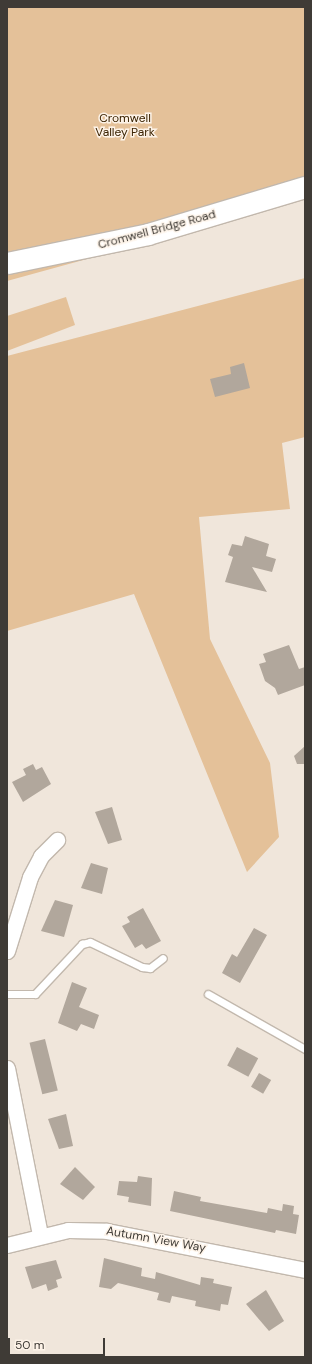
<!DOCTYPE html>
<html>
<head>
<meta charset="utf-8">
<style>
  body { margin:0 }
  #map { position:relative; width:312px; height:1364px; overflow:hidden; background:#f0e6db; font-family:"DM Sans",sans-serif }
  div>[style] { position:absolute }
  .green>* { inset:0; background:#e4c199 }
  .building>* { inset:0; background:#b1a79c; transform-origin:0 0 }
  .roads { filter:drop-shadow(1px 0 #c2b8ad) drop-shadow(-1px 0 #c2b8ad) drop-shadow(0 1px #c2b8ad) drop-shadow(0 -1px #c2b8ad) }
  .lane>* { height:7px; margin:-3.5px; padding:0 3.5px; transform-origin:3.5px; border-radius:3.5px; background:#fff }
  .street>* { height:15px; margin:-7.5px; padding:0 7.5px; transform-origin:7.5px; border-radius:7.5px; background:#fff }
  .secondary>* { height:21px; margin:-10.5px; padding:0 10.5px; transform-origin:10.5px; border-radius:10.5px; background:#fff }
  span { translate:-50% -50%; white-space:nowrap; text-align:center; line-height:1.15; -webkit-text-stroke:3px #fdf3e8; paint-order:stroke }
  .park-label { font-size:12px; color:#3b2302 }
  .street-label { font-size:12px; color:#3f3b36 }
  .frame { position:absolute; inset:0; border:8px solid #3f3b36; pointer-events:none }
  .scale { position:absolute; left:8px; top:1338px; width:97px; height:18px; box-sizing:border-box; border:2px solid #3f3b36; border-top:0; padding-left:5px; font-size:12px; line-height:14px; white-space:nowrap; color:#3f3b36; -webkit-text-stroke:3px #fdf3e8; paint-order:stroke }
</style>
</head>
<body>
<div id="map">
  <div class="green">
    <i style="clip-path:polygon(7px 7px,305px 7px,305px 199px,7px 281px)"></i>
    <i style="clip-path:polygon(305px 278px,305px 437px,282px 443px,290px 509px,199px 517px,210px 639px,270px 763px,279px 837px,247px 872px,134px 594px,7px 631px,7px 356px)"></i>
    <i style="clip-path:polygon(66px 297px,75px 325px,7px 351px,7px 316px)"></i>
  </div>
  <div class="building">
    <i style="clip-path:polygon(244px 363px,250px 388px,215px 397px,210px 379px,231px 374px,230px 367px)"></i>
    <i style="clip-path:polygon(245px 536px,269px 544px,266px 556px,276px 559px,272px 572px,252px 567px,267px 592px,225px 582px,233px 557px,228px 555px,232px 544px,242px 546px)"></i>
    <i style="clip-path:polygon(289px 645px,299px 669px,305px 667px,305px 685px,278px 695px,275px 688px,265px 681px,259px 664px,266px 662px,263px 654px)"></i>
    <i style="clip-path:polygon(305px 746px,305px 764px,297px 764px,294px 756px)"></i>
    <i style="clip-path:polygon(33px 764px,36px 770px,42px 767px,51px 784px,23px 802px,12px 782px,26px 775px,23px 769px)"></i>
    <i style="clip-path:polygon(112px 807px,122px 840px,108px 844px,95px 812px)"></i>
    <i style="clip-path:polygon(91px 863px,108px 868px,102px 894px,81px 888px)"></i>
    <i style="clip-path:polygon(55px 900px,73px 905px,64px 937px,41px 931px)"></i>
    <i style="clip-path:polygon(143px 908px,161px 941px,146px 949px,142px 944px,135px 948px,122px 926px,130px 922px,127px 917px)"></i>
    <i style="clip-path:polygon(254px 928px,267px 935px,240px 983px,222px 973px,232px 954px,237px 957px)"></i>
    <i style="clip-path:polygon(72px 982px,87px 988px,79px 1007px,99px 1015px,94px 1029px,81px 1024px,77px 1031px,58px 1023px)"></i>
    <i style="left:45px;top:1039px;width:53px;height:16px;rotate:76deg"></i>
    <i style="left:237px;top:1047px;width:24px;height:21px;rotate:28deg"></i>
    <i style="left:259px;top:1073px;width:14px;height:16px;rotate:30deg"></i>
    <i style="clip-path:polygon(66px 1114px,73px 1146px,59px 1149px,48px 1119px)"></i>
    <i style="clip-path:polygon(75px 1167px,95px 1187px,83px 1200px,60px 1184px)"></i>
    <i style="clip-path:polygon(138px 1176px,152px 1178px,151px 1206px,128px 1202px,129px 1197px,117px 1195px,119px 1181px,137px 1182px)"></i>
    <i style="clip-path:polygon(174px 1191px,201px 1197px,200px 1201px,267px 1213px,268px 1208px,282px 1211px,283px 1204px,294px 1206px,293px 1214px,299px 1215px,296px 1234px,276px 1230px,275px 1233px,170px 1211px)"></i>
    <i style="clip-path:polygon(104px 1258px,142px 1268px,141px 1276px,155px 1279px,156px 1272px,200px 1285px,201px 1277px,214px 1279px,213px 1283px,232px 1287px,228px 1305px,221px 1304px,220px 1311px,195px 1306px,196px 1301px,172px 1296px,170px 1303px,157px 1300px,159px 1293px,118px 1283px,111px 1289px,99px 1287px)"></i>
    <i style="clip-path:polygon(56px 1260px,62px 1278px,56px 1280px,58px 1287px,48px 1291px,46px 1284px,32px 1289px,25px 1267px)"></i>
    <i style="clip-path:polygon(266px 1290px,284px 1321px,269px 1331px,246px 1304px)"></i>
  </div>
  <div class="roads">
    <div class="lane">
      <i style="left:7px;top:994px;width:28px"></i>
      <i style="left:35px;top:994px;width:69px;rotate:-46.8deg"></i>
      <i style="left:82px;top:944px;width:8px;rotate:-14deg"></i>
      <i style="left:90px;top:942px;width:58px;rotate:25.7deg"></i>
      <i style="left:142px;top:967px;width:8px;rotate:7deg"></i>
      <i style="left:150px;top:968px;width:16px;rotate:-38deg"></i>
      <i style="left:208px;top:994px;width:112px;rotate:29.6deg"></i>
    </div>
    <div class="street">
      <i style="left:7px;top:951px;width:77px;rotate:-72.7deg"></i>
      <i style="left:30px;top:877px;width:24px;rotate:-62deg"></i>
      <i style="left:41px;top:856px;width:23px;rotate:-45deg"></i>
      <i style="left:7px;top:1068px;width:169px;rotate:78.8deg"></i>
      <i style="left:7px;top:1245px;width:63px;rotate:-13.8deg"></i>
      <i style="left:68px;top:1230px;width:39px;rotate:1deg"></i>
      <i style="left:107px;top:1231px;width:202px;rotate:11.1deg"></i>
    </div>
    <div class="secondary">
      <i style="left:7px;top:263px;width:144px;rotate:-11.6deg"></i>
      <i style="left:148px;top:234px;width:164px;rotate:-16.7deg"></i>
    </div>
  </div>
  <div class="park-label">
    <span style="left:125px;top:126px">Cromwell<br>Valley Park</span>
  </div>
  <div class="street-label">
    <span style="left:157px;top:230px;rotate:-15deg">Cromwell Bridge Road</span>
    <span style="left:156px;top:1240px;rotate:10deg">Autumn View Way</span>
  </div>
  <div class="frame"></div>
  <div class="scale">50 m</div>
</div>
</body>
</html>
